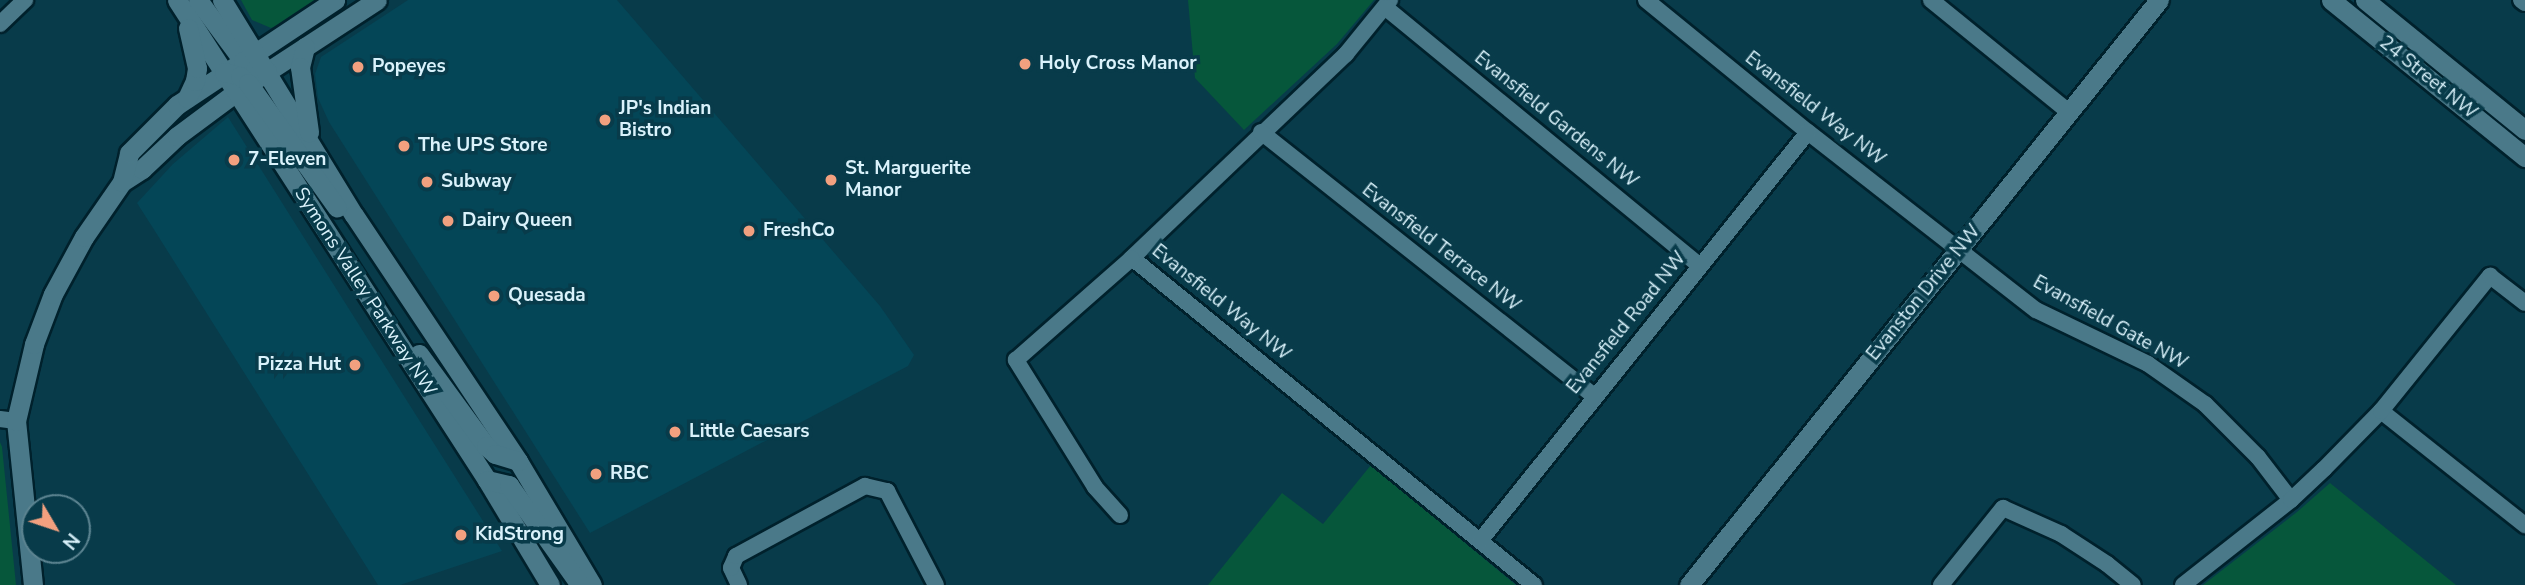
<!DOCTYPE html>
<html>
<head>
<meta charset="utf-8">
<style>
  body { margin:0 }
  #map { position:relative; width:2525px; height:585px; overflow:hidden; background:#083b4a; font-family:"Nunito Sans",sans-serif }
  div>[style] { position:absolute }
  .built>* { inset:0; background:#044657 }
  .green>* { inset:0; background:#06573b }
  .roads { filter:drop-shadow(2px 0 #00212c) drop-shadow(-2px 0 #00212c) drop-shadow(0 2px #00212c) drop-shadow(0 -2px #00212c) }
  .minor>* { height:16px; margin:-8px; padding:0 8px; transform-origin:8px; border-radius:8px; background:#4a7989 }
  .tertiary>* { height:19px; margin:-9.5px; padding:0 9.5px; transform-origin:9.5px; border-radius:9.5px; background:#4a7989 }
  .secondary>* { height:19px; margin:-9.5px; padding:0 9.5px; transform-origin:9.5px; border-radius:9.5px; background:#4a7989 }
  .dots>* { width:19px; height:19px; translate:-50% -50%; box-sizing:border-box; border:4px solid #083b4a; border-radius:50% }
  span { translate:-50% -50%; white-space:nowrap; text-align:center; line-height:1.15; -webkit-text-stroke:7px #083b4a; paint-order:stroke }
  .poi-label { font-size:19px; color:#daf2fb; font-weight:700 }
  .left { translate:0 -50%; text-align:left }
  .right { translate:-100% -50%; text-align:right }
  .street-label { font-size:19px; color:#daf2fb }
  .north { position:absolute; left:21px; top:494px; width:70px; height:70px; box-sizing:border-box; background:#083b4a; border:2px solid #5c8491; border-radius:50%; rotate:129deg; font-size:19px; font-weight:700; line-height:28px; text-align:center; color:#daf2fb }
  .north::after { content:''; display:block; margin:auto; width:24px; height:32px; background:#f2a07f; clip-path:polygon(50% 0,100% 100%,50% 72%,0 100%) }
</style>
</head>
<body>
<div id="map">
  <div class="built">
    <i style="clip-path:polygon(408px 0,617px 0,880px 306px,914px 355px,908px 366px,590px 533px,329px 122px,318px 98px,315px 74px,321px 57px)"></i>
    <i style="clip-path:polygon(228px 117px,378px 355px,502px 551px,400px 585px,378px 585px,153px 228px,137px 203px,173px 164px)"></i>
  </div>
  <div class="green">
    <i style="clip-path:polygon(241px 0,321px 0,286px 23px,271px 28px,252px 20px)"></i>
    <i style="clip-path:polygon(1188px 0,1374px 0,1337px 44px,1244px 130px,1195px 78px)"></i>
    <i style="clip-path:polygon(0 442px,2px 447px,16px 585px,0 585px)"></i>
    <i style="clip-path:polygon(1371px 465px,1516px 585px,1208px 585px,1282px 493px,1323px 524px)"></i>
    <i style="clip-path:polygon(2330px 483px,2456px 585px,2203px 585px,2297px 512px)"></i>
  </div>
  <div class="roads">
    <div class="minor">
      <i style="left:1390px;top:0;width:70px;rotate:129.2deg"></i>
      <i style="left:1346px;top:54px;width:296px;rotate:136.4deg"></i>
      <i style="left:1132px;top:258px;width:518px;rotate:39.13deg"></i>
      <i style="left:1646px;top:0;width:209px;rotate:39.2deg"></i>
      <i style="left:1808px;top:132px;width:289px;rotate:38deg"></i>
      <i style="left:2036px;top:310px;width:124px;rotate:25.7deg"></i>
      <i style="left:2148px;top:364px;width:70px;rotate:35.1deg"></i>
      <i style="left:2205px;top:404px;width:75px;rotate:45deg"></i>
      <i style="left:2258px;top:457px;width:54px;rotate:52.5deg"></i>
      <i style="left:1931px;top:0;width:178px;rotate:39.1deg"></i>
      <i style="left:2521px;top:0;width:5px;rotate:37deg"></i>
      <i style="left:1386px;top:8px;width:406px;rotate:39.4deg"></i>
      <i style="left:0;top:24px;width:35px;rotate:-44deg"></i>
      <i style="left:1261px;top:132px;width:426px;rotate:38.4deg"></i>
      <i style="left:2381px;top:411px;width:184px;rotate:38.4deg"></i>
      <i style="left:0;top:419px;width:16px;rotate:7deg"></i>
      <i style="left:1120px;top:515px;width:38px;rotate:-132deg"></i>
      <i style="left:1095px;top:487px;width:150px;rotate:-121.9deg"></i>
      <i style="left:1016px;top:360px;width:154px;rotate:-41.3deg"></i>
      <i style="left:1480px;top:541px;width:524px;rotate:-51.27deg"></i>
      <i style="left:739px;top:585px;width:19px;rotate:-115deg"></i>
      <i style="left:731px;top:568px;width:13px;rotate:-67deg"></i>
      <i style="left:736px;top:556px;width:147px;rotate:-28.5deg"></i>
      <i style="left:865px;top:486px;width:23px;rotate:13deg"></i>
      <i style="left:887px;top:491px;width:106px;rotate:62.5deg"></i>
      <i style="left:1941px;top:585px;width:99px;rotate:-51.2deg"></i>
      <i style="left:2003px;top:508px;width:64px;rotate:24.1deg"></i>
      <i style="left:2061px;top:534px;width:55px;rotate:33.1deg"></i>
      <i style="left:2107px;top:564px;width:33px;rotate:39deg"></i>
      <i style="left:2183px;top:585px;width:137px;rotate:-38.2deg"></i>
      <i style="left:2291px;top:500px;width:45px;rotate:-43.2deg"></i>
      <i style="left:2324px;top:469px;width:81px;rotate:-45.5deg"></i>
      <i style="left:2381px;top:411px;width:174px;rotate:-51.1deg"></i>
      <i style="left:2490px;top:276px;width:44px;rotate:37.6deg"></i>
    </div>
    <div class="tertiary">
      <i style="left:2331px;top:0;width:250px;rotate:39deg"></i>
      <i style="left:2365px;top:0;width:206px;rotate:39.1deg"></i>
      <i style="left:122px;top:182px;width:24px;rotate:-33deg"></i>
      <i style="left:142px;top:169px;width:48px;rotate:-43.3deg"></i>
      <i style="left:177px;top:136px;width:74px;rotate:-36.7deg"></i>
      <i style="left:236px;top:92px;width:168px;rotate:-33.1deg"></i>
      <i style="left:33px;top:585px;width:165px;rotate:-95.9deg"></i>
      <i style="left:16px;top:421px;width:79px;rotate:-76.8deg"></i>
      <i style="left:34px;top:344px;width:53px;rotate:-69.2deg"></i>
      <i style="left:53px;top:294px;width:65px;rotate:-61.5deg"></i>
      <i style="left:84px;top:237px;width:67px;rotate:-55.4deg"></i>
      <i style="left:122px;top:182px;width:30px;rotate:-76deg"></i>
      <i style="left:129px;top:153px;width:68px;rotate:-45deg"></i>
      <i style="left:177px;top:105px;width:190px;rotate:-33.6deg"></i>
      <i style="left:1689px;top:585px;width:750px;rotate:-51.22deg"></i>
    </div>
    <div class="secondary">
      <i style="left:177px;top:0;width:571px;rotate:57.14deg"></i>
      <i style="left:487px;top:480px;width:122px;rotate:59deg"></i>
      <i style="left:198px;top:0;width:76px;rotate:53.6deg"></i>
      <i style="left:243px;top:61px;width:15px;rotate:37deg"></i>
      <i style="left:255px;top:70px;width:12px;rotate:5deg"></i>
      <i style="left:222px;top:0;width:252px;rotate:58.5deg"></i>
      <i style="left:354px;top:215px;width:296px;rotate:56.3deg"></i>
      <i style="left:518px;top:461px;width:144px;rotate:59.2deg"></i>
      <i style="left:305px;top:47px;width:21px;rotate:104deg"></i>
      <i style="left:300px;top:67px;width:66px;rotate:82.1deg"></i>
      <i style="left:224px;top:72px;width:16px;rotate:14deg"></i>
      <i style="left:240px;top:76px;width:11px;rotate:41deg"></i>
      <i style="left:248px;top:83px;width:153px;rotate:54.5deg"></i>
      <i style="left:187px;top:98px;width:19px;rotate:-65deg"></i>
      <i style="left:195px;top:81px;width:13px;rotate:-81deg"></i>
      <i style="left:197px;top:68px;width:41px;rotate:-102.7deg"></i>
      <i style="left:419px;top:354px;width:114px;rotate:53.9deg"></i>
      <i style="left:486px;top:446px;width:12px;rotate:42deg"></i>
      <i style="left:495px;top:454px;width:24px;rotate:17deg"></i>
      <i style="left:487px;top:480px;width:23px;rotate:13deg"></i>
      <i style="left:509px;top:485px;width:123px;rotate:54.6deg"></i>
    </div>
  </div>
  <div class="dots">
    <i style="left:1025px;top:64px;background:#f2a07f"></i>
    <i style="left:358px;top:67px;background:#f2a07f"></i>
    <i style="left:605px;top:120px;background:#f2a07f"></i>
    <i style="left:404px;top:146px;background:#f2a07f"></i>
    <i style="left:234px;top:160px;background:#f2a07f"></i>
    <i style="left:831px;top:180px;background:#f2a07f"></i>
    <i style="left:427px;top:182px;background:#f2a07f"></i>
    <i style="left:448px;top:221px;background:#f2a07f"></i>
    <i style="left:749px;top:231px;background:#f2a07f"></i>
    <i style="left:494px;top:296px;background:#f2a07f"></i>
    <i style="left:355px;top:365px;background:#f2a07f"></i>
    <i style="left:675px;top:432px;background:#f2a07f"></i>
    <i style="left:596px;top:474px;background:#f2a07f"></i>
    <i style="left:461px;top:535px;background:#f2a07f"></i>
  </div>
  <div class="poi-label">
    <span class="left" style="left:1039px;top:64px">Holy Cross Manor</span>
    <span class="left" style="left:372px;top:67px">Popeyes</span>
    <span class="left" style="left:619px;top:120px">JP's Indian<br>Bistro</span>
    <span class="left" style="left:418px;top:146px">The UPS Store</span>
    <span class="left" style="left:248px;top:160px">7-Eleven</span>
    <span class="left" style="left:845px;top:180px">St. Marguerite<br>Manor</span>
    <span class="left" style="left:441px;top:182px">Subway</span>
    <span class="left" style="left:462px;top:221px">Dairy Queen</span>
    <span class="left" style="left:763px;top:231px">FreshCo</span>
    <span class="left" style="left:508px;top:296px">Quesada</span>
    <span class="right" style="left:341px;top:365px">Pizza Hut</span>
    <span class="left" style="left:689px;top:432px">Little Caesars</span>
    <span class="left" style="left:610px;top:474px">RBC</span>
    <span class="left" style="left:475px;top:535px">KidStrong</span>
  </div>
  <div class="street-label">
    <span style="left:2428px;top:78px;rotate:39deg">24 Street NW</span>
    <span style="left:1815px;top:109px;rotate:38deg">Evansfield Way NW</span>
    <span style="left:1556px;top:120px;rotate:39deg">Evansfield Gardens NW</span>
    <span style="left:1441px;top:248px;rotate:38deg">Evansfield Terrace NW</span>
    <span style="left:365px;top:292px;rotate:57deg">Symons Valley Parkway NW</span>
    <span style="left:1924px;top:293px;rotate:-51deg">Evanston Drive NW</span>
    <span style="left:1221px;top:303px;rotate:39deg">Evansfield Way NW</span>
    <span style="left:1627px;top:323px;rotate:-51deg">Evansfield Road NW</span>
    <span style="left:2110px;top:323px;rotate:29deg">Evansfield Gate NW</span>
  </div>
  <div class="north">N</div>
</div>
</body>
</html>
